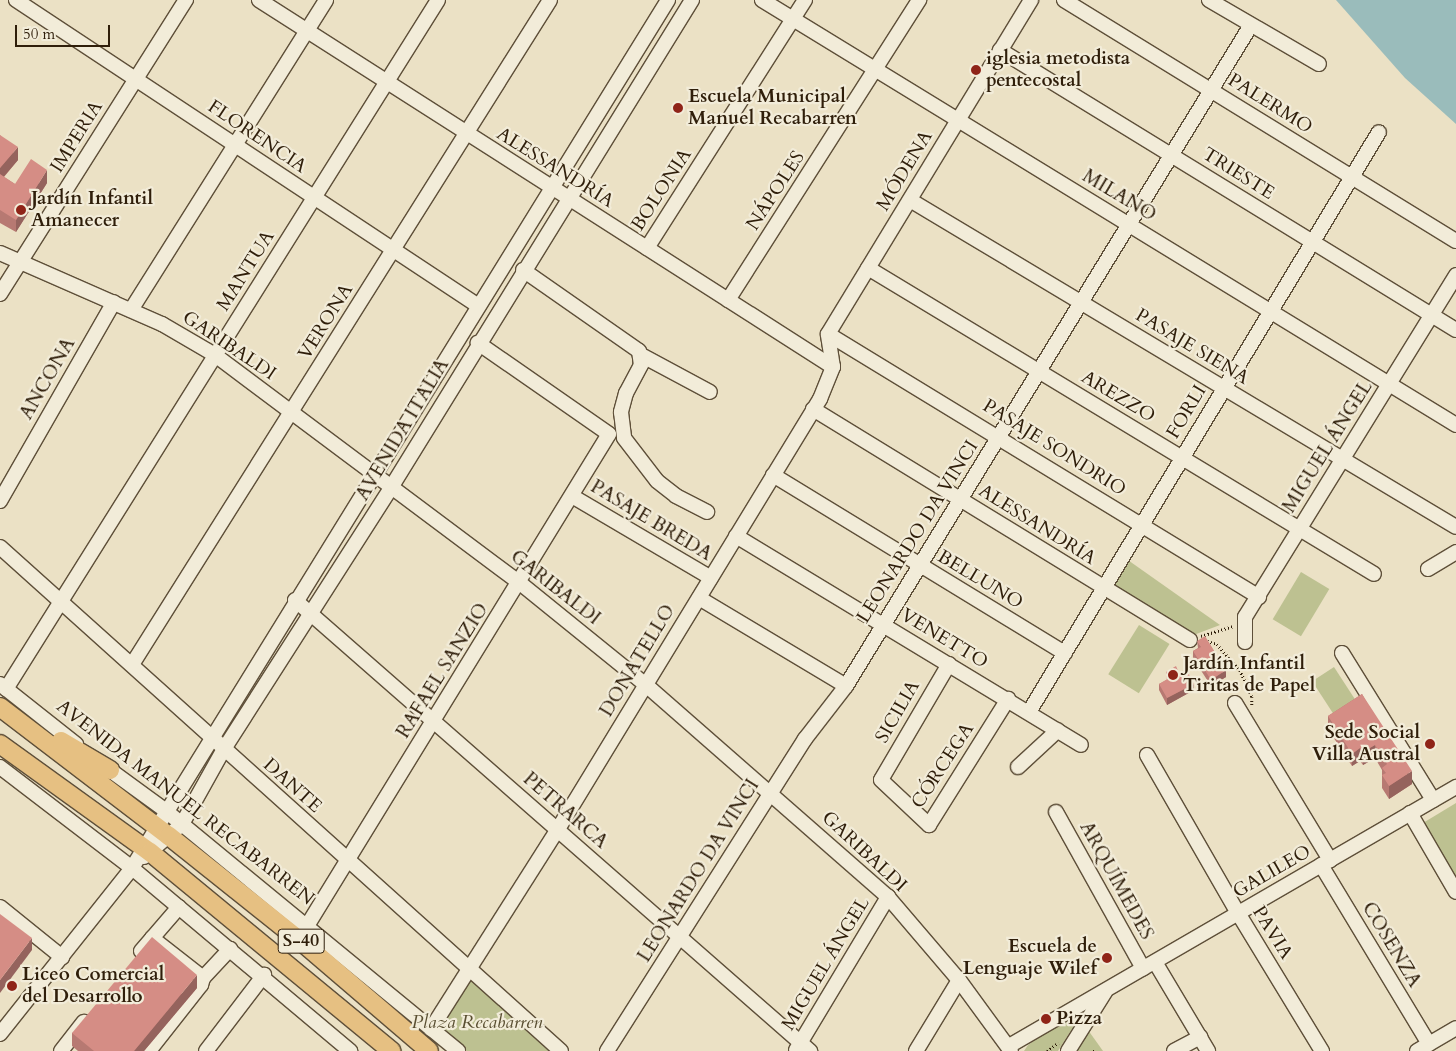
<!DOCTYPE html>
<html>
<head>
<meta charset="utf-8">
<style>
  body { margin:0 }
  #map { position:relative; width:1456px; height:1051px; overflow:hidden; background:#ebe1c5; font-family:Cardo,serif }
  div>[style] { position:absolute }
  .green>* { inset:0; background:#bdc191; transform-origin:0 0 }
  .water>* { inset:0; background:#9abcbb }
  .path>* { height:2.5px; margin-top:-1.25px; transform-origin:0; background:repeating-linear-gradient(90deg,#2f1e0a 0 1px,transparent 0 3.5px) }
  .roads { filter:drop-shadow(1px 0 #5e4f39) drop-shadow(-1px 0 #5e4f39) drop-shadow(0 1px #5e4f39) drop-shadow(0 -1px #5e4f39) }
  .minor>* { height:14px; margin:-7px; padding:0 7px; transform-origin:7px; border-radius:7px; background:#f2ecd9 }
  .major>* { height:18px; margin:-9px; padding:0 9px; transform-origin:9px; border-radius:9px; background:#e6c082 }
  .wall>* { inset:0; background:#b77972 }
  .shaded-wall>* { inset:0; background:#95635d }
  .building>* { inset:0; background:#d58d85 }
  .dots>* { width:14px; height:14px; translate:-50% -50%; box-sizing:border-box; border:2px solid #f2ecd9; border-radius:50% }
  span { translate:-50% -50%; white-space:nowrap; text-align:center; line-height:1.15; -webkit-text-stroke:4.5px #f2ecd9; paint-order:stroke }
  .shield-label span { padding:1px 4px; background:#f2ecd9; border:1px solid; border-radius:4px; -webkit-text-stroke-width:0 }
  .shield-label { font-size:18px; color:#2f1e0a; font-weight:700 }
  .poi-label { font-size:19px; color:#2f1e0a; font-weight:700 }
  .left { translate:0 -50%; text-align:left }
  .right { translate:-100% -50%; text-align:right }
  .street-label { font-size:19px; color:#2f1e0a }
  .park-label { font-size:19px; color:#5a4f32; font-style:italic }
  .scale { position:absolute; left:15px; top:25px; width:95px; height:22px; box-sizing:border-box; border:2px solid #2f1e0a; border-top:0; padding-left:6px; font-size:15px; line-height:18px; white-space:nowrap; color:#2f1e0a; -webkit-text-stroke:4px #f2ecd9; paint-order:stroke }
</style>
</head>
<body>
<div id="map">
  <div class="green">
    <i style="clip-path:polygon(1125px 558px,1220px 625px,1191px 636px,1109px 586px)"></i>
    <i style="left:1301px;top:572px;width:33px;height:55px;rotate:31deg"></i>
    <i style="left:1139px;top:625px;width:36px;height:58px;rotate:32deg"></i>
    <i style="left:1334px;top:667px;width:45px;height:26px;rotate:57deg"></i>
    <i style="clip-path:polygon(1456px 803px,1456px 880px,1423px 823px)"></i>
    <i style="clip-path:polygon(469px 979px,550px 1051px,467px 1051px,440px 1028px)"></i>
    <i style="clip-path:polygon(1080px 1007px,1084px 1010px,1058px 1051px,1024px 1051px,1028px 1045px)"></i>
    <i style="clip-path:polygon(1088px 1030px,1103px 1051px,1074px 1051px)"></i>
  </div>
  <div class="water">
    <i style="clip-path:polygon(1336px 0,1456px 0,1456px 124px,1405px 78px)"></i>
  </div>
  <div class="path">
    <i style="left:1201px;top:636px;width:34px;rotate:-17deg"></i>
    <i style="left:1204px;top:640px;width:14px;rotate:17deg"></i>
    <i style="left:1217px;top:644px;width:35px;rotate:49deg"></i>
    <i style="left:1240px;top:670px;width:30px;rotate:66deg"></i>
    <i style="left:1252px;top:697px;width:9px;rotate:90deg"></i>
    <i style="left:1047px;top:1051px;width:14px;rotate:-36deg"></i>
    <i style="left:1093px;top:1051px;width:4px"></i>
  </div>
  <div class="roads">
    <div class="minor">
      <i style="left:16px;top:0;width:553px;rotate:33.49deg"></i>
      <i style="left:259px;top:0;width:681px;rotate:32.59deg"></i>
      <i style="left:762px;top:0;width:814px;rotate:31.48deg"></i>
      <i style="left:1064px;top:0;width:460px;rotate:31.6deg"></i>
      <i style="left:1209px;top:0;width:127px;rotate:30.2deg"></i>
      <i style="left:1000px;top:50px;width:535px;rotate:31.55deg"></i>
      <i style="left:910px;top:200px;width:636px;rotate:30.92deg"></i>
      <i style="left:647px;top:248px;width:294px;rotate:-57.5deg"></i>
      <i style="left:0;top:253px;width:177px;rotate:23.7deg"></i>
      <i style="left:162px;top:324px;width:61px;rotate:30.3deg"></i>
      <i style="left:215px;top:355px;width:381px;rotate:36.8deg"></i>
      <i style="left:520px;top:583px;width:162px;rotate:39deg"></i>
      <i style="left:646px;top:685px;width:322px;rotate:41.2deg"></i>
      <i style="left:888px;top:897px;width:109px;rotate:49.5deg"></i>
      <i style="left:959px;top:980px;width:88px;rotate:53.8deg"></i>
      <i style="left:868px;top:268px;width:591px;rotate:31.16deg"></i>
      <i style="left:523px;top:270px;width:141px;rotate:34.9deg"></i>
      <i style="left:639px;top:351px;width:14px;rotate:82deg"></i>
      <i style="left:641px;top:365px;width:32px;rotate:118deg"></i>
      <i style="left:626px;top:393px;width:20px;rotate:105deg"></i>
      <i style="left:621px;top:412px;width:26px;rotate:83deg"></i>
      <i style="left:624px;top:438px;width:54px;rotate:52.5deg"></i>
      <i style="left:657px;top:481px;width:24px;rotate:38deg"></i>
      <i style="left:676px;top:496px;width:35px;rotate:27deg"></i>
      <i style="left:0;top:294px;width:348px;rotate:-57.7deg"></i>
      <i style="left:728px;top:300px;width:356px;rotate:-57.5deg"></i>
      <i style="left:131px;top:310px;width:366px;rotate:-57.8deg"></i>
      <i style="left:828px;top:334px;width:505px;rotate:31.39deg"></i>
      <i style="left:641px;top:355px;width:78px;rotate:28.2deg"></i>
      <i style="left:813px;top:409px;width:442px;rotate:31.5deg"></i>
      <i style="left:773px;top:475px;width:342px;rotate:31.4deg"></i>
      <i style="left:572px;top:496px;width:161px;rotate:30.5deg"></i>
      <i style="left:0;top:501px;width:229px;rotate:-60.2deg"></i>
      <i style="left:736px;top:536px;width:403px;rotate:31.2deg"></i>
      <i style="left:0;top:547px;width:754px;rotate:41.94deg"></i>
      <i style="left:1428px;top:569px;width:33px;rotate:-31deg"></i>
      <i style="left:699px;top:598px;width:171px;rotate:30.9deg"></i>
      <i style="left:295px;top:600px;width:685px;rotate:41.21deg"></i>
      <i style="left:1245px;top:642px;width:25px;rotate:-90deg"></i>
      <i style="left:1245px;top:617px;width:402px;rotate:-58.3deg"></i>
      <i style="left:1342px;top:653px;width:173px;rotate:58.2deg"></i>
      <i style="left:133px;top:663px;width:783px;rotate:-57.83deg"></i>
      <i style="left:949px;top:664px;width:134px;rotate:120.4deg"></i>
      <i style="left:881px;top:780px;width:66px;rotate:43.2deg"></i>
      <i style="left:929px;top:825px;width:149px;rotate:-57.9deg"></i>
      <i style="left:0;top:684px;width:97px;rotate:38.3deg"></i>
      <i style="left:6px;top:689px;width:813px;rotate:-57.91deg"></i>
      <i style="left:1235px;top:703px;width:184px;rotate:58.8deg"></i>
      <i style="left:1029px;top:712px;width:677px;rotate:-58.89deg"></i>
      <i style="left:1147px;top:755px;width:182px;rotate:60.1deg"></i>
      <i style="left:1238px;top:913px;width:162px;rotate:58.7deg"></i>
      <i style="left:103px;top:765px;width:78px;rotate:36.1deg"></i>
      <i style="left:166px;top:811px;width:378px;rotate:39.4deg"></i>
      <i style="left:0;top:767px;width:166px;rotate:37.4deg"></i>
      <i style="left:132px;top:868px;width:285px;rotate:40deg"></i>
      <i style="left:1018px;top:767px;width:54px;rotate:-42.8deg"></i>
      <i style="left:1056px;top:812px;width:179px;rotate:60.9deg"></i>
      <i style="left:1410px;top:813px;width:91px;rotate:59.8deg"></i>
      <i style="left:144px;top:857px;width:50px;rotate:-41deg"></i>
      <i style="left:182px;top:824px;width:86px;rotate:-60.8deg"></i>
      <i style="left:224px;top:749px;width:312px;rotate:-57.4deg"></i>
      <i style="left:392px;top:486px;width:571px;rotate:-58.31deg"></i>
      <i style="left:1321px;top:865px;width:209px;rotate:58.9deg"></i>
      <i style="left:0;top:907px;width:80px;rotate:38.9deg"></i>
      <i style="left:307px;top:926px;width:577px;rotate:-58.46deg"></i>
      <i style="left:609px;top:434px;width:160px;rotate:-145.2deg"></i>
      <i style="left:152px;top:938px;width:65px;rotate:38.1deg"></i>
      <i style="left:203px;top:978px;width:40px;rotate:-47deg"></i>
      <i style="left:141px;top:951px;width:58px;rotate:-49.2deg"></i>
      <i style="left:1155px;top:962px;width:104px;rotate:59.2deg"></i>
      <i style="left:431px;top:1029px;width:237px;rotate:-57.6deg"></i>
      <i style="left:558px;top:829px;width:504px;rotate:-58.65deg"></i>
      <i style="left:820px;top:399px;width:35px;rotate:-68deg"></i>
      <i style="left:833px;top:367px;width:33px;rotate:-99deg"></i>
      <i style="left:828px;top:334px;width:391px;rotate:-58.7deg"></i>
      <i style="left:0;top:1034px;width:212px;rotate:-51.5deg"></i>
      <i style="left:132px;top:868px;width:1020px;rotate:-58.3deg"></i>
      <i style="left:1009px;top:1046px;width:517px;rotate:-30.09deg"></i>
      <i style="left:796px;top:1050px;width:179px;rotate:-59deg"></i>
      <i style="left:61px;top:1051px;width:37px;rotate:-52deg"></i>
      <i style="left:149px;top:1051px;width:84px;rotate:-51.8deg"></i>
      <i style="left:201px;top:985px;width:7px;rotate:-74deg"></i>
      <i style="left:206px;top:1051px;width:96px;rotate:-52.7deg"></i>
      <i style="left:607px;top:1051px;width:370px;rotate:-57.6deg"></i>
      <i style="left:805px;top:739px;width:67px;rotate:-52.3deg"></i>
      <i style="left:846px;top:686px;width:775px;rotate:-58.5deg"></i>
      <i style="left:916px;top:1051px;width:83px;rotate:-58.8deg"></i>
      <i style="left:1068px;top:1051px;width:70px;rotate:-57.9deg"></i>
      <i style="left:1174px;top:1051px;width:30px;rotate:-28deg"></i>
      <i style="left:1417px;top:1051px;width:45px;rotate:-30.5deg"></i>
    </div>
    <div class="major">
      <i style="left:0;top:707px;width:213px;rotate:37.4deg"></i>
      <i style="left:169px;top:836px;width:170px;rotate:38.6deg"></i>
      <i style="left:302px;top:942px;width:167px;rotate:40.6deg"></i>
      <i style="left:61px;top:741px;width:57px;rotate:30.6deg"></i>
      <i style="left:0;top:744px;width:185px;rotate:35.8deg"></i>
      <i style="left:150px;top:852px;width:313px;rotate:39.5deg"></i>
    </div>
  </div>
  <div class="wall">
    <i style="clip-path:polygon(0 135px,18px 160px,4px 177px,15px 184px,47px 183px,16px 232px,0 223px)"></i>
    <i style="clip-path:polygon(1197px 641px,1226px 677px,1211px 686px,1193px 658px,1193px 651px,1198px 648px)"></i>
    <i style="clip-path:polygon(1166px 672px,1179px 673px,1194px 690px,1167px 705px,1159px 690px,1159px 684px,1167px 680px)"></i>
    <i style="clip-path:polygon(1362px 694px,1412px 784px,1389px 799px,1382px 788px,1382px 770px,1375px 758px,1363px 765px,1360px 761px,1352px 766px,1328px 729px,1328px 716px)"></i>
    <i style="clip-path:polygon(197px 988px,144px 1051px,78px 1051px,72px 1046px,72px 1033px)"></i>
  </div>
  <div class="shaded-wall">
    <i style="clip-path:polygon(18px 147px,18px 160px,0 181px,0 168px)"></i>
    <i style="clip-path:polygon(47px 170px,47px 183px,16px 232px,16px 220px)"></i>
    <i style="clip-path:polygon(1226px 670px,1226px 677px,1211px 686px,1211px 680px)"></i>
    <i style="clip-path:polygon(1194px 684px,1194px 690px,1167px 705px,1167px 698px)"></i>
    <i style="clip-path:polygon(1375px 745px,1375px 758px,1363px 765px,1363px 752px)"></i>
    <i style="clip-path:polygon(1360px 748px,1360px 761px,1352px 766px,1352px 754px)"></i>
    <i style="clip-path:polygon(1412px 771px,1412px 784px,1389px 799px,1389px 786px)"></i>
    <i style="clip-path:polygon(32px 938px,32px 950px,0 993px,0 980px)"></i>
    <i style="clip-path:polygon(197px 975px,197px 988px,144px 1051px,134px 1051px)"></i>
  </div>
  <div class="building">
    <i style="clip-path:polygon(0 135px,18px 147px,0 168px)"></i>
    <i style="clip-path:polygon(31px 159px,47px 170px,16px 220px,0 210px,0 174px,15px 184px)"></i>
    <i style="clip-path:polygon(1205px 636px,1226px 670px,1211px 680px,1193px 651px,1201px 647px,1197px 641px)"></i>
    <i style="clip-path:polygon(1176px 666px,1179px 673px,1186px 669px,1194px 684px,1167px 698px,1159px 684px,1169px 678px,1166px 672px)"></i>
    <i style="clip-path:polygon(1362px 694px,1412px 771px,1389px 786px,1382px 775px,1386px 773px,1382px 768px,1387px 764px,1375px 745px,1363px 752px,1360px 748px,1352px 754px,1328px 716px)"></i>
    <i style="clip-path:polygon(0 914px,32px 938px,0 980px)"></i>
    <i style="clip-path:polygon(152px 937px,197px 975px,134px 1051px,94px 1051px,72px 1033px)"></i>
  </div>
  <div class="dots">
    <i style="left:976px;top:70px;background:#8f2418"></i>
    <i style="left:678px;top:108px;background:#8f2418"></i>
    <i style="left:21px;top:210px;background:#8f2418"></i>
    <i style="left:1173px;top:675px;background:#8f2418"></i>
    <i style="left:1430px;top:744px;background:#8f2418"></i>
    <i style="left:1107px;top:958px;background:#8f2418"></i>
    <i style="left:12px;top:986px;background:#8f2418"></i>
    <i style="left:1046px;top:1019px;background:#8f2418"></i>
  </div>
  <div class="shield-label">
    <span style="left:301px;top:941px">S-40</span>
  </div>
  <div class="poi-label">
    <span class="left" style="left:986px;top:70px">iglesia metodista<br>pentecostal</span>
    <span class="left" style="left:688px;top:108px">Escuela Municipal<br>Manuel Recabarren</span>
    <span class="left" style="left:31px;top:210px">Jardín Infantil<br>Amanecer</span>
    <span class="left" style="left:1183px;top:675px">Jardín Infantil<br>Tiritas de Papel</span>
    <span class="right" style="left:1420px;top:744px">Sede Social<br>Villa Austral</span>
    <span class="right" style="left:1097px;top:958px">Escuela de<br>Lenguaje Wilef</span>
    <span class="left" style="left:22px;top:986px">Liceo Comercial<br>del Desarrollo</span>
    <span class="left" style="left:1056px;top:1019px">Pizza</span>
  </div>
  <div class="street-label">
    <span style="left:1270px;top:104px;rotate:32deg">PALERMO</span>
    <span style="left:77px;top:137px;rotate:-58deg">IMPERIA</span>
    <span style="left:257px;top:137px;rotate:34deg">FLORENCIA</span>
    <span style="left:555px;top:168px;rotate:32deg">ALESSANDRÍA</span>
    <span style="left:905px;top:171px;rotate:-59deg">MÓDENA</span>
    <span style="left:1238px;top:174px;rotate:32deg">TRIESTE</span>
    <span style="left:662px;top:190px;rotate:-57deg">BOLONIA</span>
    <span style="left:776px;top:191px;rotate:-57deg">NÁPOLES</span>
    <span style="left:1119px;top:196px;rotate:31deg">MILANO</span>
    <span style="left:246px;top:271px;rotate:-58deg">MANTUA</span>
    <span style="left:326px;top:322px;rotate:-58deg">VERONA</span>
    <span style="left:229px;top:346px;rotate:34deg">GARIBALDI</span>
    <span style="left:1192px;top:347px;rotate:31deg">PASAJE SIENA</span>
    <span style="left:48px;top:379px;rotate:-60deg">ANCONA</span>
    <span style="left:1118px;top:397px;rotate:31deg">AREZZO</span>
    <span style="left:1187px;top:412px;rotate:-59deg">FORLI</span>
    <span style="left:403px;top:430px;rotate:-59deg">AVENIDA ITALIA</span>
    <span style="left:1328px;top:447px;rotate:-58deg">MIGUEL ÁNGEL</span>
    <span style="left:1054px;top:448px;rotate:32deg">PASAJE SONDRIO</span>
    <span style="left:651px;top:521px;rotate:31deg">PASAJE BREDA</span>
    <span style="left:1037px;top:525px;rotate:32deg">ALESSANDRÍA</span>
    <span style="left:918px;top:532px;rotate:-58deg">LEONARDO DA VINCI</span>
    <span style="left:980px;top:580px;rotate:31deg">BELLUNO</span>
    <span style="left:555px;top:588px;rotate:38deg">GARIBALDI</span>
    <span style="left:944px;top:639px;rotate:31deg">VENETTO</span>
    <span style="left:638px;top:661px;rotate:-59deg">DONATELLO</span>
    <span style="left:443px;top:671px;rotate:-58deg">RAFAEL SANZIO</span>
    <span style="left:898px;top:712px;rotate:-60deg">SICILIA</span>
    <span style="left:943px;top:766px;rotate:-57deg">CÓRCEGA</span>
    <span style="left:292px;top:786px;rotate:42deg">DANTE</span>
    <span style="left:185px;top:803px;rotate:38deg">AVENIDA MANUEL RECABARREN</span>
    <span style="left:565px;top:811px;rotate:41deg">PETRARCA</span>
    <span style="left:864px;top:852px;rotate:43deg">GARIBALDI</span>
    <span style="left:699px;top:871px;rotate:-58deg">LEONARDO DA VINCI</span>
    <span style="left:1272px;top:872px;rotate:-30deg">GALILEO</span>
    <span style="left:1116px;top:881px;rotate:61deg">ARQUÍMEDES</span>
    <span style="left:1272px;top:933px;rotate:58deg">PAVIA</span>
    <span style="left:1391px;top:945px;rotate:59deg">COSENZA</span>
    <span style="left:826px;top:964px;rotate:-59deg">MIGUEL ÁNGEL</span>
  </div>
  <div class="park-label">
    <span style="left:477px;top:1023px">Plaza Recabarren</span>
  </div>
  <div class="scale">50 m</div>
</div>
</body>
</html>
